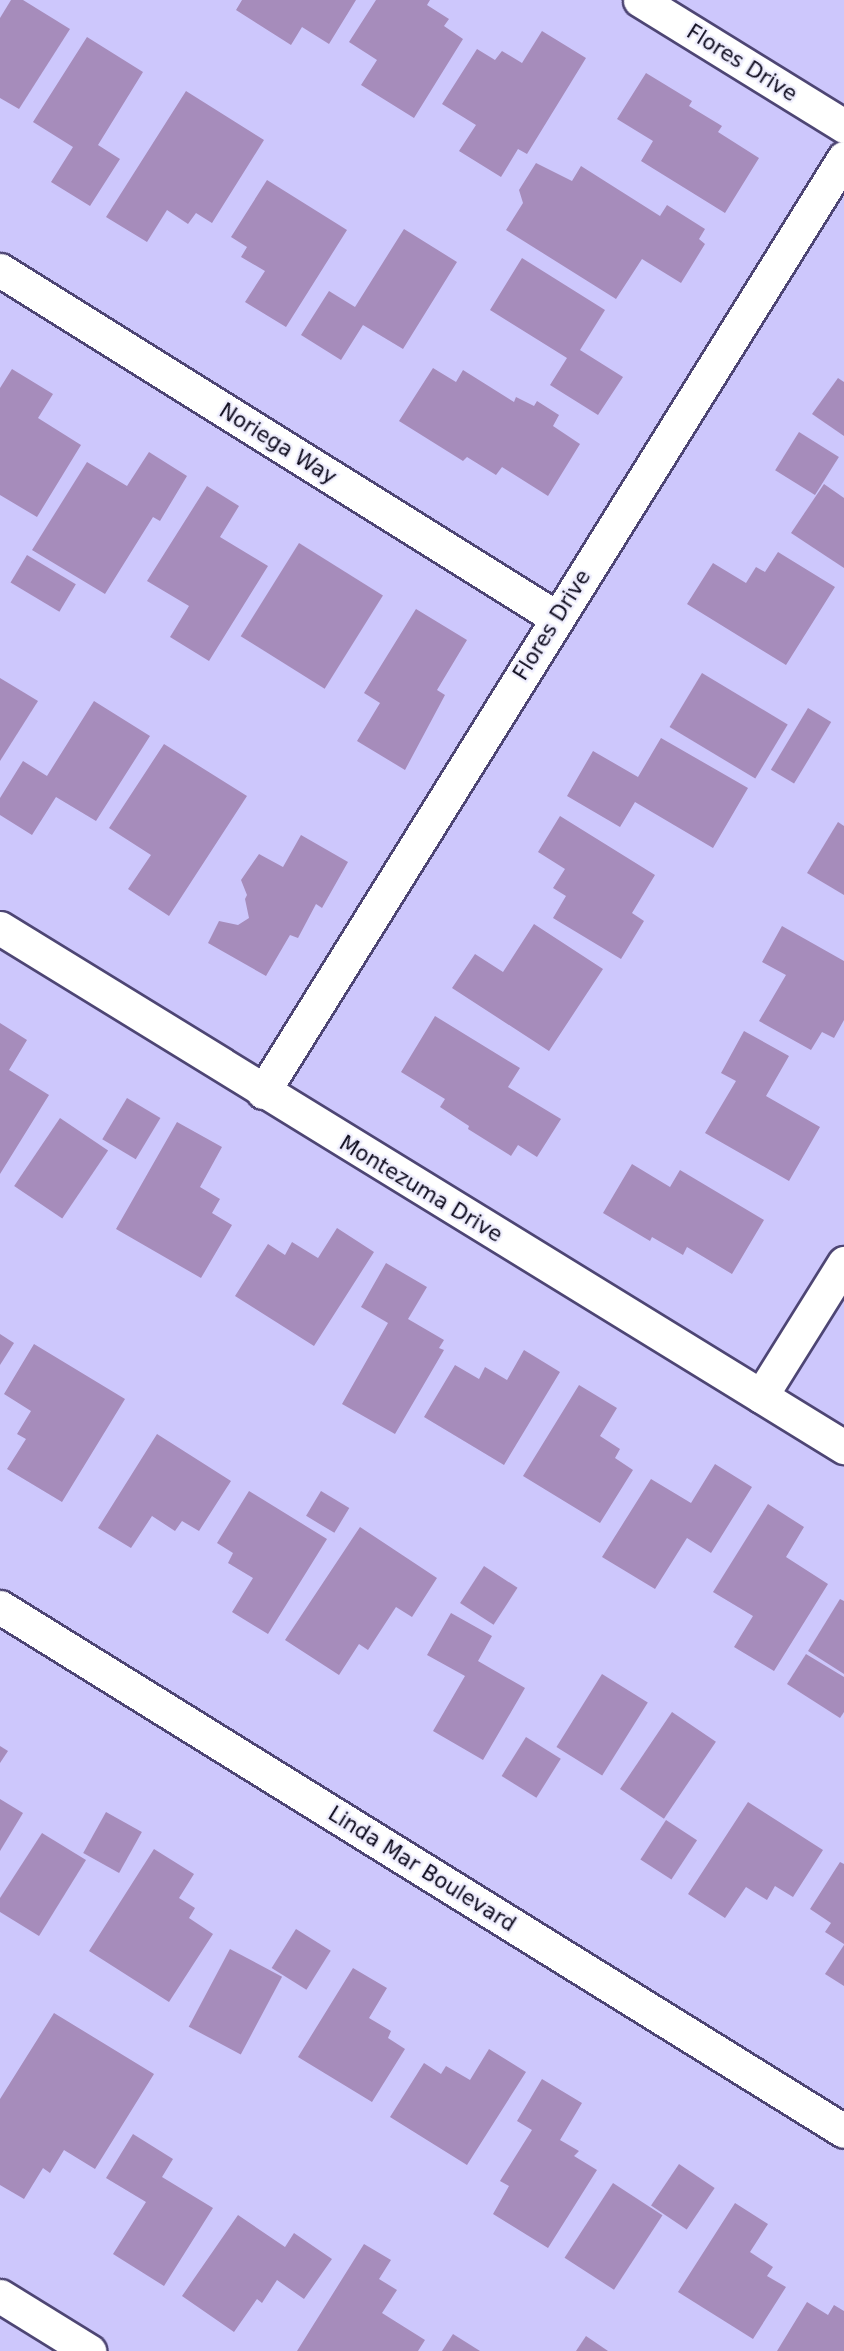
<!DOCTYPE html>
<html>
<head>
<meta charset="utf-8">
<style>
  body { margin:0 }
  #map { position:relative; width:844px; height:2351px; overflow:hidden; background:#cdc7fc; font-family:"DejaVu Sans",sans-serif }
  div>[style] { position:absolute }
  .building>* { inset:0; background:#a68cbb; transform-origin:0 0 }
  .roads { filter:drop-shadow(2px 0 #4e4674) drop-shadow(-2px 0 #4e4674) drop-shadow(0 2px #4e4674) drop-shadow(0 -2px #4e4674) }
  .minor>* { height:33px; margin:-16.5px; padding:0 16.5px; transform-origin:16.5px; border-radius:16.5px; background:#fff }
  .tertiary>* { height:33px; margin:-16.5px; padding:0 16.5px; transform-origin:16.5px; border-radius:16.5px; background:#fff }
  span { translate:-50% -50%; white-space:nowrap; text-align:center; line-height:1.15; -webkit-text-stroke:4.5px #eeedfd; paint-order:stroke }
  .street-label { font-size:21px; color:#0f0c1e }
</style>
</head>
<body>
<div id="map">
  <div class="building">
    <i style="clip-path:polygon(11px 0,23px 0,70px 29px,19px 109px,0 98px,0 18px)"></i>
    <i style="clip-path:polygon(242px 0,356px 0,329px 44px,302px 27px,291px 45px,236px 10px)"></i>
    <i style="clip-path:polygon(376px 0,430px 0,427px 5px,449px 19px,444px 26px,463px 39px,414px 118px,361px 85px,377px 60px,349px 42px)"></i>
    <i style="clip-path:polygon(542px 31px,586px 58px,527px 154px,518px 149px,501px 177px,459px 151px,476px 125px,442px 104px,477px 49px,495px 60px,502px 51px,522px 63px)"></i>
    <i style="clip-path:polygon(87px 37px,143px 72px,98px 145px,120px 159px,90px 206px,51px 182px,73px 147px,33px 122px)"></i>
    <i style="clip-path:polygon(646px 73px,692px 101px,689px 106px,722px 126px,718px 132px,759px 158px,725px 213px,641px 161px,653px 141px,617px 119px)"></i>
    <i style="clip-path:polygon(186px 91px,264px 140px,212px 223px,196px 213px,188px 224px,167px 210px,147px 242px,106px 217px)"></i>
    <i style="clip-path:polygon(536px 163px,572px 181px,581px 166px,660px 216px,667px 205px,705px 229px,699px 239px,705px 244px,681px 283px,642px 259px,616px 299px,506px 230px,523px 203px,519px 190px)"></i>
    <i style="clip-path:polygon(267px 180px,347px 230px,286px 327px,245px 302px,265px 271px,241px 257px,247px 247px,231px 237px)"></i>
    <i style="clip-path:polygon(404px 229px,457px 262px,403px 349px,363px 325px,341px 360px,301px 335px,329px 291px,355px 307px)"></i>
    <i style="clip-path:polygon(522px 258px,605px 310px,580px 350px,623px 377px,598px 415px,550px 385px,567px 358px,490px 310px)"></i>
    <i style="clip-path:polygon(433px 368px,456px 382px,463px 370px,514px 402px,516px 397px,534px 406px,537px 401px,559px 415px,553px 426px,580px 444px,548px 496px,502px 467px,496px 475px,467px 457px,463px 461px,399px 421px)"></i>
    <i style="clip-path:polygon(12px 369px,53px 394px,38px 418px,81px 445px,37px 517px,0 495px,0 388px)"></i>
    <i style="clip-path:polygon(838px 378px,844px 382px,844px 436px,812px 414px)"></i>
    <i style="left:799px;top:432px;width:47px;height:45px;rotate:32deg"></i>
    <i style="clip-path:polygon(149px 452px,187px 476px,160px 521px,153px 517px,105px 594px,32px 550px,87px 462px,127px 486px)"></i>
    <i style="clip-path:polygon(824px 484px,844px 498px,844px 568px,791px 533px)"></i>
    <i style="clip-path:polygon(207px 486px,239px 506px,220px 537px,268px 566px,209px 661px,170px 637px,189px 606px,147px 581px)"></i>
    <i style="left:299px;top:543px;width:99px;height:110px;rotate:32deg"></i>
    <i style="clip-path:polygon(778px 552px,835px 587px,786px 665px,687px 604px,713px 563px,746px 583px,756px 567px,765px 572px)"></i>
    <i style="left:27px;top:555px;width:57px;height:32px;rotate:31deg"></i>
    <i style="clip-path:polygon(416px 609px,467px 640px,437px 690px,445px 695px,405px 770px,357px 741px,380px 703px,364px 693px)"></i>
    <i style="left:702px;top:673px;width:100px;height:63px;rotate:31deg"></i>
    <i style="clip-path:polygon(0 678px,38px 701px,0 761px)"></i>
    <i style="clip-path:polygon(94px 701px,150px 736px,96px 821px,56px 797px,32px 835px,0 815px,0 798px,23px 761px,47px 776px)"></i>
    <i style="left:808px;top:708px;width:27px;height:72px;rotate:31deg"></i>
    <i style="clip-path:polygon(661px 738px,748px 788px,713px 848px,635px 802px,620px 827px,567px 796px,593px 751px,638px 777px)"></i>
    <i style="clip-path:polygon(164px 744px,247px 796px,169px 916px,128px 889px,151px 855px,109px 828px)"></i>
    <i style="clip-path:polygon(560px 816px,655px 875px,632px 913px,644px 921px,621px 959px,553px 918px,566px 896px,553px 888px,565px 869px,538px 852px)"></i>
    <i style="clip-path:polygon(838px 822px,844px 826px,844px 895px,807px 873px)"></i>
    <i style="clip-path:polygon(301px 835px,348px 862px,322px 908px,316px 904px,298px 938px,290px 935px,266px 976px,208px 943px,219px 921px,238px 925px,249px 918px,245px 899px,247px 895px,241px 880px,259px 854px,283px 867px)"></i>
    <i style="clip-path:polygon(534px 924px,603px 969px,549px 1051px,452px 988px,475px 954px,503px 972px)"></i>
    <i style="clip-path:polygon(782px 926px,844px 961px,844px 1020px,834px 1038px,822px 1032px,811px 1050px,759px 1021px,786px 975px,762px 962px)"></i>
    <i style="clip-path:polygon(435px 1016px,520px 1068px,508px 1087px,561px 1119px,537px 1157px,518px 1145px,511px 1156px,468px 1129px,469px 1126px,440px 1107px,445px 1099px,401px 1072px)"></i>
    <i style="clip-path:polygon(0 1023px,27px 1040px,9px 1070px,49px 1095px,0 1174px)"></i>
    <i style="clip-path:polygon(744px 1031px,789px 1056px,766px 1096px,820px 1127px,789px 1181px,705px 1133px,736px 1081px,721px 1073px)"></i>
    <i style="left:127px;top:1098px;width:39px;height:48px;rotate:31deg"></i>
    <i style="left:60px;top:1118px;width:58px;height:82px;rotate:34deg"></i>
    <i style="clip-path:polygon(177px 1122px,222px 1147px,200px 1187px,220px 1199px,212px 1213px,232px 1225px,201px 1278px,116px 1229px)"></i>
    <i style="clip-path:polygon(632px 1164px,670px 1187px,680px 1170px,764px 1220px,732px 1274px,687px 1247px,683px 1255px,652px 1237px,650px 1241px,603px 1213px)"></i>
    <i style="clip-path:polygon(337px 1228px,374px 1252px,314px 1346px,235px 1296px,268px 1244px,285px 1255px,292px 1242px,318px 1258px)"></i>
    <i style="clip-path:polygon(386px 1263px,427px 1287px,408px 1319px,444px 1340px,439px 1348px,444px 1350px,395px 1434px,342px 1404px,388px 1323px,361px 1307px)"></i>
    <i style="clip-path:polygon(0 1334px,14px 1343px,0 1365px)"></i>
    <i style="clip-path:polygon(34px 1344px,125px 1399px,62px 1502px,7px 1469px,26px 1439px,17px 1434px,31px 1411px,4px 1394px)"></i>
    <i style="clip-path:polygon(524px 1350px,560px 1372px,504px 1465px,424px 1417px,455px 1365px,479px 1379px,485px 1367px,507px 1380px)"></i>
    <i style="clip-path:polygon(579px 1385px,617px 1408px,600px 1436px,620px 1449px,615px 1458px,633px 1470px,600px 1523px,523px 1476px)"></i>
    <i style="clip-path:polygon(157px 1434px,231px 1481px,199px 1531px,182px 1521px,175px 1531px,152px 1516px,131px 1548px,98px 1528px)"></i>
    <i style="clip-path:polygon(715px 1464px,752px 1487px,711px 1553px,687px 1538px,655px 1589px,602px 1557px,651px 1479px,691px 1503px)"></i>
    <i style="clip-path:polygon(249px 1491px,327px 1539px,268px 1634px,232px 1612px,253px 1578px,228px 1563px,233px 1553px,217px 1543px)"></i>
    <i style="left:321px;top:1491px;width:33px;height:29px;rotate:31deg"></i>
    <i style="clip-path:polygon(768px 1504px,804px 1527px,786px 1557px,828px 1584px,774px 1671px,734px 1647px,753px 1616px,713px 1592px)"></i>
    <i style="clip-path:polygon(360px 1527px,437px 1578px,412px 1617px,396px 1607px,368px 1650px,359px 1644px,339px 1675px,285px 1640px)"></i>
    <i style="left:484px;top:1566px;width:40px;height:44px;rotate:33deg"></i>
    <i style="clip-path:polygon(840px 1599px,844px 1601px,844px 1674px,808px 1651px)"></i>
    <i style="clip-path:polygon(451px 1613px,492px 1636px,478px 1661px,525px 1688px,483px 1760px,433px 1731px,465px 1676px,427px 1655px)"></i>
    <i style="clip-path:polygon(806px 1654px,844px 1677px,844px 1712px,840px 1718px,787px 1684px)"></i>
    <i style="left:602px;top:1674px;width:54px;height:86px;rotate:32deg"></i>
    <i style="left:672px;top:1712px;width:53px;height:93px;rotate:34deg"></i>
    <i style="left:526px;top:1737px;width:41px;height:46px;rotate:32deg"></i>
    <i style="clip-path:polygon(0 1746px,8px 1751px,0 1763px)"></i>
    <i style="clip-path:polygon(0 1799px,23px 1813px,0 1851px)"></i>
    <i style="clip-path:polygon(748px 1802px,823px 1850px,793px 1897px,775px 1886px,767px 1900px,746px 1887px,725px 1918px,688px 1894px)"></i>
    <i style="left:106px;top:1812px;width:41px;height:47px;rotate:29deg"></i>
    <i style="left:666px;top:1820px;width:37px;height:47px;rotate:33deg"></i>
    <i style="clip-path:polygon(42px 1833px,86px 1860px,39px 1936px,0 1912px,0 1898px)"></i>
    <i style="clip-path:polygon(154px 1849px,194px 1874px,179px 1898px,195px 1908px,189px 1918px,213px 1934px,169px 2002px,89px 1951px)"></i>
    <i style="clip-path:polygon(840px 1862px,844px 1864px,844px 1944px,825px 1932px,831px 1923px,810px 1909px)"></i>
    <i style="left:296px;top:1929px;width:41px;height:46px;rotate:32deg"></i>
    <i style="clip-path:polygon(844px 1945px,844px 1986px,825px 1974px)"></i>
    <i style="left:230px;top:1949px;width:59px;height:88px;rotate:28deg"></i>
    <i style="clip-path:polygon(353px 1968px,387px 1988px,369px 2018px,391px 2031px,388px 2038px,405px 2049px,372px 2102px,298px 2057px)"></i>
    <i style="clip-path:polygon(54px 2013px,154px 2074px,95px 2169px,64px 2150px,50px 2173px,43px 2168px,24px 2199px,0 2185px,0 2099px)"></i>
    <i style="clip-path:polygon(489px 2049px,526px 2072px,467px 2165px,390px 2117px,424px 2063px,441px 2074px,446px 2066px,470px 2080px)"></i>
    <i style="clip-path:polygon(542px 2079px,582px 2103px,560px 2140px,579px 2151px,574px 2156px,597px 2170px,548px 2248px,493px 2214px,509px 2186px,500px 2181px,532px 2130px,517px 2121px)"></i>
    <i style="clip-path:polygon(133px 2134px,173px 2159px,162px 2177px,213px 2208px,164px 2286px,113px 2254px,146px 2202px,106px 2178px)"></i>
    <i style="left:679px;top:2164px;width:43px;height:50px;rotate:34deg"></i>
    <i style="left:613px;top:2183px;width:59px;height:89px;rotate:33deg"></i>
    <i style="clip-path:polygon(735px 2203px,768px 2224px,750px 2252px,773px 2267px,767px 2276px,786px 2287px,753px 2339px,678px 2292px)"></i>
    <i style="clip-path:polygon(238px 2215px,285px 2247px,294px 2233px,332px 2259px,304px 2299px,277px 2280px,262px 2303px,257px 2299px,234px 2332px,182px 2296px)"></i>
    <i style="clip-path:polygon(364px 2244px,391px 2260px,379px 2279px,397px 2290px,382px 2313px,425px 2340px,418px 2351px,297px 2351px)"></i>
    <i style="clip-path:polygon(807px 2302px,828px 2315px,834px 2305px,844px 2311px,844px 2351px,777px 2351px)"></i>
    <i style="clip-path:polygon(453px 2334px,480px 2351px,442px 2351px)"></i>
    <i style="clip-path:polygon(586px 2336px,608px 2351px,576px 2351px)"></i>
  </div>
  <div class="roads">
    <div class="minor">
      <i style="left:640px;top:0;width:240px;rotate:31.7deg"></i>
      <i style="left:0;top:270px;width:657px;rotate:32deg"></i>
      <i style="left:0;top:928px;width:991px;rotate:31.59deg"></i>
      <i style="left:263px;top:1092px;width:1100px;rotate:-58.12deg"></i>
      <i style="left:761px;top:1396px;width:157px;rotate:-58deg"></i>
      <i style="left:0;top:2296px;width:105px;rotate:31.7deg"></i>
    </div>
    <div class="tertiary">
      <i style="left:0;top:1607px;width:993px;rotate:31.83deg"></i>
    </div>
  </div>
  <div class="street-label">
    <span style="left:742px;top:63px;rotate:32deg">Flores Drive</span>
    <span style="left:278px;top:444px;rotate:32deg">Noriega Way</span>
    <span style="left:552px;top:625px;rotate:-58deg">Flores Drive</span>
    <span style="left:421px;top:1189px;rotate:31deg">Montezuma Drive</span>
    <span style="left:422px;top:1869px;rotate:32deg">Linda Mar Boulevard</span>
  </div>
</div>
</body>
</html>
